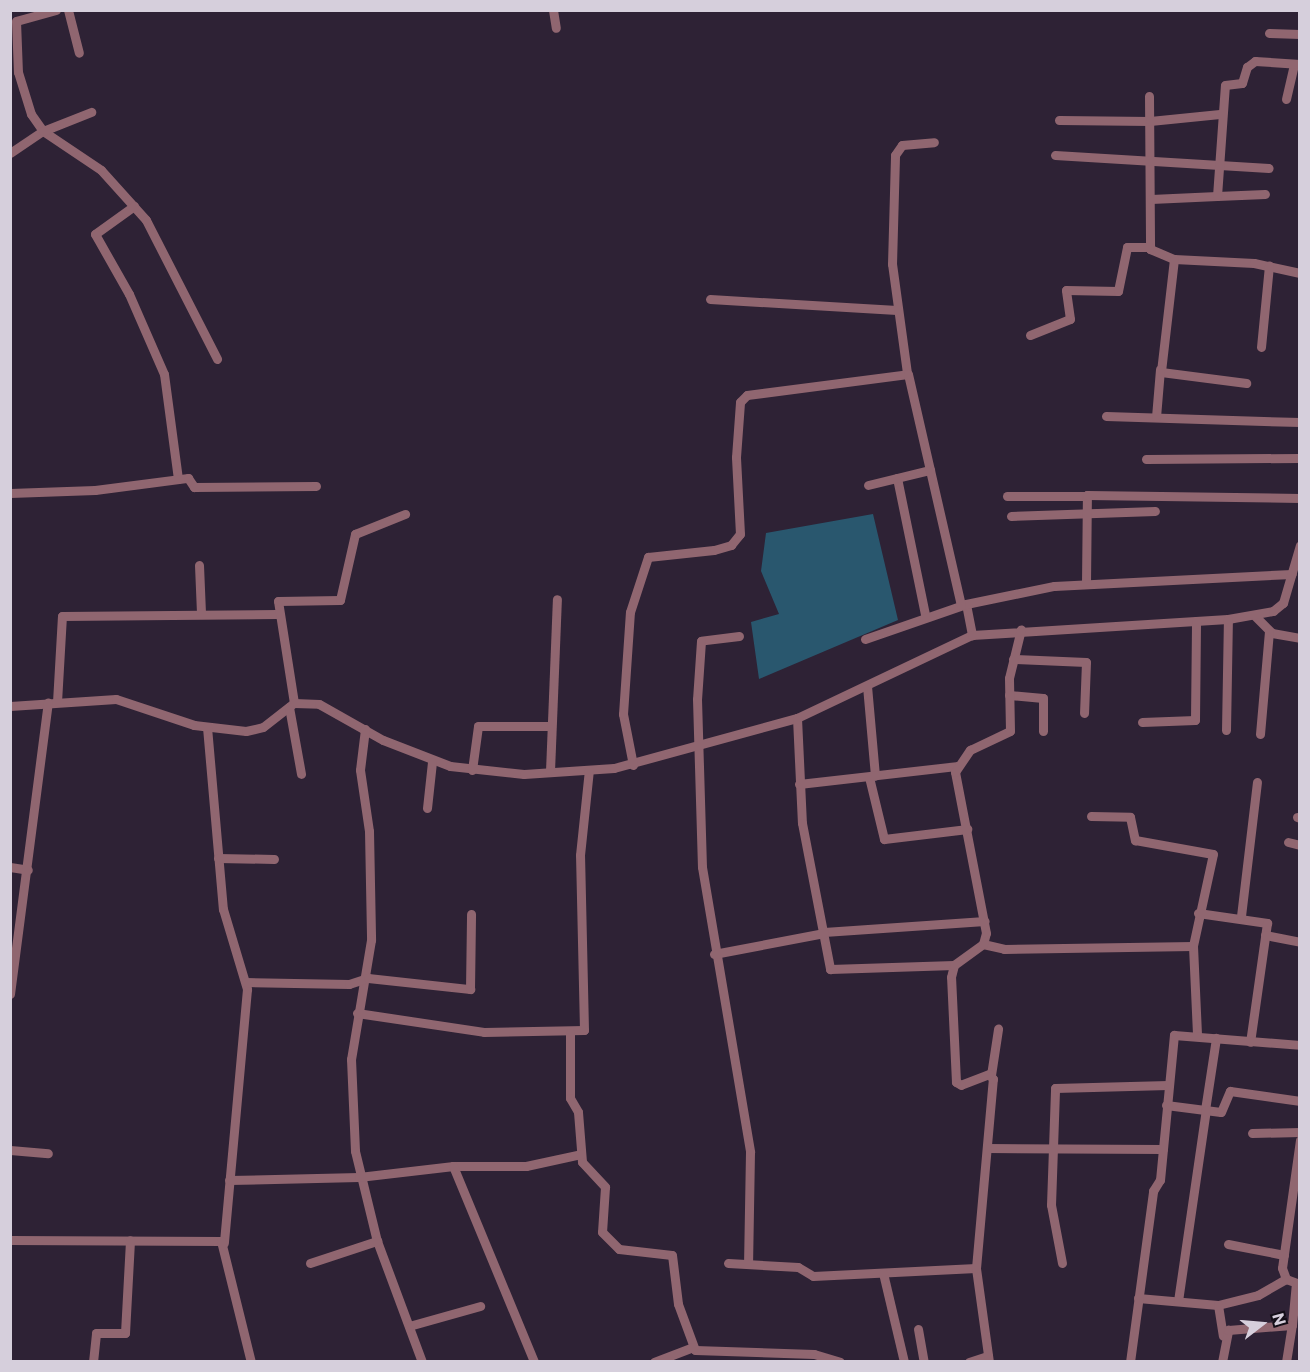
<!DOCTYPE html>
<html>
<head>
<meta charset="utf-8">
<style>
  body { margin:0 }
  #map { position:relative; width:1310px; height:1372px; overflow:hidden; background:#2e2235; font-family:Commissioner,sans-serif }
  div>[style] { position:absolute }
  .water>* { inset:0; background:#29576e }
  .minor>* { height:9px; margin:-4.5px; padding:0 4.5px; transform-origin:4.5px; border-radius:4.5px; background:#906670 }
  span { translate:-50% -50%; white-space:nowrap; text-align:center; line-height:1.15; -webkit-text-stroke:5px #130e17; paint-order:stroke }
  .frame { position:absolute; inset:0; border:12px solid #d6cfdc; pointer-events:none }
  .north { position:absolute; left:1232px; top:1294px; width:60px; height:60px; -webkit-text-stroke:4px #130e17; paint-order:stroke; rotate:74deg; font-size:16px; font-weight:700; line-height:24px; text-align:center; color:#d6cfdc }
  .north::after { content:''; display:block; margin:auto; width:21px; height:27px; background:#d6cfdc; clip-path:polygon(50% 0,100% 100%,50% 72%,0 100%) }
</style>
</head>
<body>
<div id="map">
  <div class="water">
    <i style="clip-path:polygon(873px 514px,898px 620px,759px 679px,751px 622px,779px 614px,761px 571px,766px 533px)"></i>
  </div>
  <div class="minor">
    <i style="left:56px;top:10px;width:41px;rotate:164.6deg"></i>
    <i style="left:16px;top:21px;width:51px;rotate:87.8deg"></i>
    <i style="left:18px;top:72px;width:44px;rotate:72.8deg"></i>
    <i style="left:31px;top:114px;width:21px;rotate:55deg"></i>
    <i style="left:43px;top:131px;width:70px;rotate:33.9deg"></i>
    <i style="left:101px;top:170px;width:67px;rotate:48deg"></i>
    <i style="left:146px;top:220px;width:156px;rotate:62.9deg"></i>
    <i style="left:68px;top:10px;width:44px;rotate:75.7deg"></i>
    <i style="left:553px;top:10px;width:18px;rotate:81deg"></i>
    <i style="left:1269px;top:33px;width:31px;rotate:2deg"></i>
    <i style="left:1149px;top:96px;width:153px;rotate:89.6deg"></i>
    <i style="left:1150px;top:249px;width:26px;rotate:23deg"></i>
    <i style="left:1174px;top:259px;width:80px;rotate:2.9deg"></i>
    <i style="left:1254px;top:263px;width:47px;rotate:12.3deg"></i>
    <i style="left:1286px;top:99px;width:36px;rotate:-77deg"></i>
    <i style="left:1059px;top:120px;width:91px;rotate:0.6deg"></i>
    <i style="left:1150px;top:121px;width:70px;rotate:-5.7deg"></i>
    <i style="left:10px;top:153px;width:40px;rotate:-34deg"></i>
    <i style="left:43px;top:131px;width:52px;rotate:-21.6deg"></i>
    <i style="left:1055px;top:155px;width:214px;rotate:3.5deg"></i>
    <i style="left:1217px;top:196px;width:48px;rotate:-2.4deg"></i>
    <i style="left:1151px;top:199px;width:66px;rotate:-2.6deg"></i>
    <i style="left:1217px;top:196px;width:111px;rotate:-85.9deg"></i>
    <i style="left:1225px;top:85px;width:17px;rotate:-7deg"></i>
    <i style="left:1242px;top:83px;width:17px;rotate:-73deg"></i>
    <i style="left:1247px;top:67px;width:10px;rotate:-37deg"></i>
    <i style="left:1255px;top:61px;width:45px;rotate:3.8deg"></i>
    <i style="left:134px;top:206px;width:48px;rotate:144.3deg"></i>
    <i style="left:95px;top:234px;width:69px;rotate:60.5deg"></i>
    <i style="left:129px;top:294px;width:87px;rotate:66.4deg"></i>
    <i style="left:164px;top:374px;width:106px;rotate:82.4deg"></i>
    <i style="left:1174px;top:259px;width:114px;rotate:96.6deg"></i>
    <i style="left:1161px;top:372px;width:86px;rotate:7.4deg"></i>
    <i style="left:710px;top:299px;width:187px;rotate:3.4deg"></i>
    <i style="left:1030px;top:335px;width:43px;rotate:-21.8deg"></i>
    <i style="left:1070px;top:319px;width:29px;rotate:-98deg"></i>
    <i style="left:1066px;top:290px;width:52px;rotate:1.1deg"></i>
    <i style="left:1118px;top:291px;width:45px;rotate:-78.4deg"></i>
    <i style="left:1127px;top:247px;width:22px"></i>
    <i style="left:1261px;top:347px;width:82px;rotate:-84.4deg"></i>
    <i style="left:907px;top:373px;width:110px;rotate:-97.8deg"></i>
    <i style="left:892px;top:264px;width:109px;rotate:-88.4deg"></i>
    <i style="left:895px;top:155px;width:12px;rotate:-55deg"></i>
    <i style="left:902px;top:145px;width:32px;rotate:-5deg"></i>
    <i style="left:1106px;top:416px;width:194px;rotate:1.8deg"></i>
    <i style="left:1156px;top:417px;width:48px;rotate:-85.2deg"></i>
    <i style="left:1146px;top:459px;width:154px;rotate:-0.4deg"></i>
    <i style="left:897px;top:478px;width:140px;rotate:78.4deg"></i>
    <i style="left:868px;top:485px;width:64px;rotate:-13.6deg"></i>
    <i style="left:10px;top:493px;width:85px;rotate:-2deg"></i>
    <i style="left:95px;top:490px;width:94px;rotate:-7.4deg"></i>
    <i style="left:188px;top:478px;width:11px;rotate:56deg"></i>
    <i style="left:194px;top:487px;width:122px;rotate:-0.5deg"></i>
    <i style="left:1007px;top:496px;width:79px"></i>
    <i style="left:1011px;top:516px;width:144px;rotate:-2deg"></i>
    <i style="left:199px;top:565px;width:48px;rotate:87.6deg"></i>
    <i style="left:1086px;top:584px;width:89px;rotate:-89.4deg"></i>
    <i style="left:1087px;top:495px;width:213px;rotate:0.8deg"></i>
    <i style="left:966px;top:604px;width:32px;rotate:79deg"></i>
    <i style="left:1255px;top:616px;width:24px;rotate:45deg"></i>
    <i style="left:1272px;top:633px;width:28px;rotate:10deg"></i>
    <i style="left:739px;top:636px;width:38px;rotate:173deg"></i>
    <i style="left:701px;top:641px;width:58px;rotate:93.9deg"></i>
    <i style="left:697px;top:699px;width:168px;rotate:88.3deg"></i>
    <i style="left:702px;top:867px;width:289px;rotate:80.4deg"></i>
    <i style="left:750px;top:1152px;width:112px;rotate:91deg"></i>
    <i style="left:865px;top:639px;width:107px;rotate:-19.1deg"></i>
    <i style="left:966px;top:604px;width:90px;rotate:-11.6deg"></i>
    <i style="left:1054px;top:586px;width:238px;rotate:-2.9deg"></i>
    <i style="left:1013px;top:659px;width:73px;rotate:2.4deg"></i>
    <i style="left:1086px;top:662px;width:51px;rotate:92.2deg"></i>
    <i style="left:867px;top:686px;width:90px;rotate:84.9deg"></i>
    <i style="left:1009px;top:695px;width:34px;rotate:5deg"></i>
    <i style="left:1043px;top:698px;width:33px;rotate:90deg"></i>
    <i style="left:57px;top:702px;width:86px;rotate:-86.7deg"></i>
    <i style="left:62px;top:616px;width:215px;rotate:-0.5deg"></i>
    <i style="left:294px;top:703px;width:103px;rotate:-98.9deg"></i>
    <i style="left:278px;top:601px;width:62px;rotate:-0.9deg"></i>
    <i style="left:340px;top:600px;width:68px;rotate:-77.2deg"></i>
    <i style="left:355px;top:534px;width:54px;rotate:-21.8deg"></i>
    <i style="left:10px;top:706px;width:106px;rotate:-3.8deg"></i>
    <i style="left:116px;top:699px;width:82px;rotate:18.4deg"></i>
    <i style="left:194px;top:725px;width:52px;rotate:6.6deg"></i>
    <i style="left:246px;top:731px;width:17px;rotate:-13deg"></i>
    <i style="left:263px;top:727px;width:39px;rotate:-38deg"></i>
    <i style="left:294px;top:703px;width:25px;rotate:2deg"></i>
    <i style="left:319px;top:704px;width:73px;rotate:29.4deg"></i>
    <i style="left:383px;top:740px;width:72px;rotate:21.2deg"></i>
    <i style="left:450px;top:766px;width:74px;rotate:6.2deg"></i>
    <i style="left:524px;top:774px;width:90px;rotate:-3.8deg"></i>
    <i style="left:614px;top:768px;width:190px;rotate:-15.3deg"></i>
    <i style="left:797px;top:718px;width:194px;rotate:-25.4deg"></i>
    <i style="left:972px;top:635px;width:256px;rotate:-3.6deg"></i>
    <i style="left:1228px;top:619px;width:46px;rotate:-10.1deg"></i>
    <i style="left:1273px;top:611px;width:13px;rotate:-39deg"></i>
    <i style="left:1283px;top:603px;width:60px;rotate:-73.7deg"></i>
    <i style="left:289px;top:707px;width:68px;rotate:79.8deg"></i>
    <i style="left:797px;top:718px;width:105px;rotate:87.3deg"></i>
    <i style="left:802px;top:823px;width:149px;rotate:79.1deg"></i>
    <i style="left:830px;top:969px;width:124px;rotate:-1.8deg"></i>
    <i style="left:1142px;top:722px;width:53px;rotate:-2.2deg"></i>
    <i style="left:1195px;top:720px;width:99px;rotate:-89.4deg"></i>
    <i style="left:207px;top:727px;width:183px;rotate:85deg"></i>
    <i style="left:223px;top:909px;width:84px;rotate:73.3deg"></i>
    <i style="left:247px;top:989px;width:255px;rotate:95.2deg"></i>
    <i style="left:365px;top:729px;width:41px;rotate:97deg"></i>
    <i style="left:360px;top:770px;width:62px;rotate:81.6deg"></i>
    <i style="left:369px;top:831px;width:109px;rotate:88.9deg"></i>
    <i style="left:371px;top:940px;width:121px;rotate:99.5deg"></i>
    <i style="left:351px;top:1059px;width:92px;rotate:87.5deg"></i>
    <i style="left:355px;top:1151px;width:93px;rotate:76.3deg"></i>
    <i style="left:377px;top:1241px;width:129px;rotate:69.6deg"></i>
    <i style="left:1226px;top:730px;width:111px;rotate:-89deg"></i>
    <i style="left:1260px;top:734px;width:102px;rotate:-85deg"></i>
    <i style="left:633px;top:765px;width:52px;rotate:-101.1deg"></i>
    <i style="left:623px;top:714px;width:102px;rotate:-86.1deg"></i>
    <i style="left:630px;top:612px;width:58px;rotate:-71.9deg"></i>
    <i style="left:648px;top:557px;width:66px;rotate:-6.1deg"></i>
    <i style="left:714px;top:550px;width:18px;rotate:-16deg"></i>
    <i style="left:731px;top:545px;width:14px;rotate:-51deg"></i>
    <i style="left:740px;top:534px;width:77px;rotate:-93deg"></i>
    <i style="left:736px;top:457px;width:55px;rotate:-85.8deg"></i>
    <i style="left:740px;top:402px;width:10px;rotate:-45deg"></i>
    <i style="left:747px;top:395px;width:162px;rotate:-7.4deg"></i>
    <i style="left:908px;top:374px;width:237px;rotate:77.1deg"></i>
    <i style="left:472px;top:770px;width:44px;rotate:-82.2deg"></i>
    <i style="left:478px;top:726px;width:72px"></i>
    <i style="left:550px;top:771px;width:172px;rotate:-87.7deg"></i>
    <i style="left:869px;top:777px;width:64px;rotate:76.4deg"></i>
    <i style="left:884px;top:839px;width:84px;rotate:-6.9deg"></i>
    <i style="left:799px;top:784px;width:158px;rotate:-6.5deg"></i>
    <i style="left:427px;top:808px;width:46px;rotate:-83.8deg"></i>
    <i style="left:1091px;top:816px;width:39px;rotate:1deg"></i>
    <i style="left:1130px;top:817px;width:24px;rotate:78deg"></i>
    <i style="left:1135px;top:840px;width:79px;rotate:10.2deg"></i>
    <i style="left:1213px;top:854px;width:94px;rotate:102.3deg"></i>
    <i style="left:1193px;top:946px;width:89px;rotate:87.4deg"></i>
    <i style="left:1297px;top:817px;width:3px;rotate:18deg"></i>
    <i style="left:1288px;top:842px;width:12px;rotate:14deg"></i>
    <i style="left:218px;top:858px;width:56px;rotate:1deg"></i>
    <i style="left:10px;top:867px;width:18px;rotate:9deg"></i>
    <i style="left:1198px;top:913px;width:70px;rotate:8.2deg"></i>
    <i style="left:1267px;top:923px;width:120px;rotate:98.1deg"></i>
    <i style="left:1241px;top:916px;width:135px;rotate:-83.2deg"></i>
    <i style="left:824px;top:932px;width:161px;rotate:-3.9deg"></i>
    <i style="left:1265px;top:935px;width:36px;rotate:11deg"></i>
    <i style="left:983px;top:944px;width:22px;rotate:13deg"></i>
    <i style="left:1004px;top:949px;width:189px;rotate:-0.9deg"></i>
    <i style="left:714px;top:954px;width:112px;rotate:-10.8deg"></i>
    <i style="left:246px;top:982px;width:103px;rotate:1.1deg"></i>
    <i style="left:349px;top:984px;width:20px;rotate:-18deg"></i>
    <i style="left:368px;top:978px;width:103px;rotate:6.2deg"></i>
    <i style="left:470px;top:989px;width:75px;rotate:-89.2deg"></i>
    <i style="left:10px;top:994px;width:294px;rotate:-82.6deg"></i>
    <i style="left:357px;top:1013px;width:128px;rotate:8.5deg"></i>
    <i style="left:484px;top:1032px;width:100px;rotate:-1.1deg"></i>
    <i style="left:584px;top:1030px;width:175px;rotate:-91.3deg"></i>
    <i style="left:580px;top:855px;width:85px;rotate:-84deg"></i>
    <i style="left:570px;top:1033px;width:65px;rotate:90deg"></i>
    <i style="left:570px;top:1098px;width:16px;rotate:60deg"></i>
    <i style="left:578px;top:1112px;width:50px;rotate:85.4deg"></i>
    <i style="left:582px;top:1162px;width:34px;rotate:47deg"></i>
    <i style="left:605px;top:1187px;width:45px;rotate:93.8deg"></i>
    <i style="left:602px;top:1232px;width:24px;rotate:45deg"></i>
    <i style="left:619px;top:1249px;width:53px;rotate:6.5deg"></i>
    <i style="left:672px;top:1255px;width:49px;rotate:83deg"></i>
    <i style="left:678px;top:1304px;width:49px;rotate:69.7deg"></i>
    <i style="left:695px;top:1350px;width:119px;rotate:1.9deg"></i>
    <i style="left:814px;top:1354px;width:27px;rotate:17deg"></i>
    <i style="left:991px;top:1075px;width:47px;rotate:-81.3deg"></i>
    <i style="left:1166px;top:1105px;width:55px;rotate:7.3deg"></i>
    <i style="left:1221px;top:1112px;width:23px;rotate:-67deg"></i>
    <i style="left:1230px;top:1091px;width:71px;rotate:8.1deg"></i>
    <i style="left:1205px;top:1110px;width:73px;rotate:-81.3deg"></i>
    <i style="left:1252px;top:1133px;width:48px;rotate:-1.2deg"></i>
    <i style="left:1300px;top:1140px;width:129px;rotate:98deg"></i>
    <i style="left:1282px;top:1268px;width:12px;rotate:70deg"></i>
    <i style="left:1286px;top:1279px;width:15px;rotate:20deg"></i>
    <i style="left:987px;top:1148px;width:176px;rotate:0.3deg"></i>
    <i style="left:10px;top:1150px;width:38px;rotate:5deg"></i>
    <i style="left:453px;top:1166px;width:73px"></i>
    <i style="left:526px;top:1166px;width:56px;rotate:-12.3deg"></i>
    <i style="left:229px;top:1180px;width:130px;rotate:-1.3deg"></i>
    <i style="left:359px;top:1177px;width:95px;rotate:-6.7deg"></i>
    <i style="left:453px;top:1166px;width:212px;rotate:67.5deg"></i>
    <i style="left:10px;top:1240px;width:211px;rotate:0.3deg"></i>
    <i style="left:221px;top:1241px;width:125px;rotate:76.1deg"></i>
    <i style="left:1228px;top:1244px;width:57px;rotate:11.1deg"></i>
    <i style="left:310px;top:1263px;width:71px;rotate:-18.2deg"></i>
    <i style="left:728px;top:1263px;width:70px;rotate:3.3deg"></i>
    <i style="left:798px;top:1267px;width:17px;rotate:31deg"></i>
    <i style="left:813px;top:1276px;width:163px;rotate:-2.8deg"></i>
    <i style="left:1062px;top:1263px;width:59px;rotate:-100.7deg"></i>
    <i style="left:1051px;top:1205px;width:117px;rotate:-88deg"></i>
    <i style="left:1055px;top:1088px;width:113px;rotate:-1.5deg"></i>
    <i style="left:883px;top:1273px;width:91px;rotate:76.7deg"></i>
    <i style="left:1138px;top:1298px;width:80px;rotate:5deg"></i>
    <i style="left:1218px;top:1305px;width:41px;rotate:-14deg"></i>
    <i style="left:1258px;top:1295px;width:32px;rotate:-30deg"></i>
    <i style="left:1178px;top:1301px;width:193px;rotate:-81.7deg"></i>
    <i style="left:1218px;top:1305px;width:31px;rotate:81deg"></i>
    <i style="left:409px;top:1326px;width:74px;rotate:-15.7deg"></i>
    <i style="left:918px;top:1329px;width:34px;rotate:80deg"></i>
    <i style="left:93px;top:1362px;width:29px;rotate:-84deg"></i>
    <i style="left:96px;top:1333px;width:29px"></i>
    <i style="left:125px;top:1333px;width:93px;rotate:-86.9deg"></i>
    <i style="left:654px;top:1362px;width:42px;rotate:-21deg"></i>
    <i style="left:969px;top:1362px;width:20px;rotate:-18deg"></i>
    <i style="left:989px;top:1362px;width:95px;rotate:-97.9deg"></i>
    <i style="left:976px;top:1268px;width:190px;rotate:-84.9deg"></i>
    <i style="left:993px;top:1079px;width:6px;rotate:-129deg"></i>
    <i style="left:989px;top:1074px;width:30px;rotate:159deg"></i>
    <i style="left:961px;top:1085px;width:6px;rotate:-149deg"></i>
    <i style="left:956px;top:1082px;width:105px;rotate:-92.7deg"></i>
    <i style="left:951px;top:977px;width:12px;rotate:-76deg"></i>
    <i style="left:954px;top:965px;width:36px;rotate:-36deg"></i>
    <i style="left:983px;top:944px;width:11px;rotate:-75deg"></i>
    <i style="left:986px;top:933px;width:164px;rotate:-100.9deg"></i>
    <i style="left:955px;top:772px;width:27px;rotate:-56deg"></i>
    <i style="left:970px;top:750px;width:44px;rotate:-25.4deg"></i>
    <i style="left:1010px;top:731px;width:53px;rotate:-91.1deg"></i>
    <i style="left:1009px;top:678px;width:50px;rotate:-76.2deg"></i>
    <i style="left:1130px;top:1362px;width:173px;rotate:-82.3deg"></i>
    <i style="left:1153px;top:1191px;width:13px;rotate:-58deg"></i>
    <i style="left:1160px;top:1180px;width:146px;rotate:-84.5deg"></i>
    <i style="left:1174px;top:1035px;width:126px;rotate:4.5deg"></i>
    <i style="left:1222px;top:1362px;width:33px;rotate:-79deg"></i>
    <i style="left:1228px;top:1330px;width:64px;rotate:-4.5deg"></i>
    <i style="left:1292px;top:1325px;width:42px;rotate:-84.6deg"></i>
    <i style="left:1286px;top:1362px;width:37px;rotate:-81deg"></i>
  </div>
  <div class="frame"></div>
  <div class="north">N</div>
</div>
</body>
</html>
